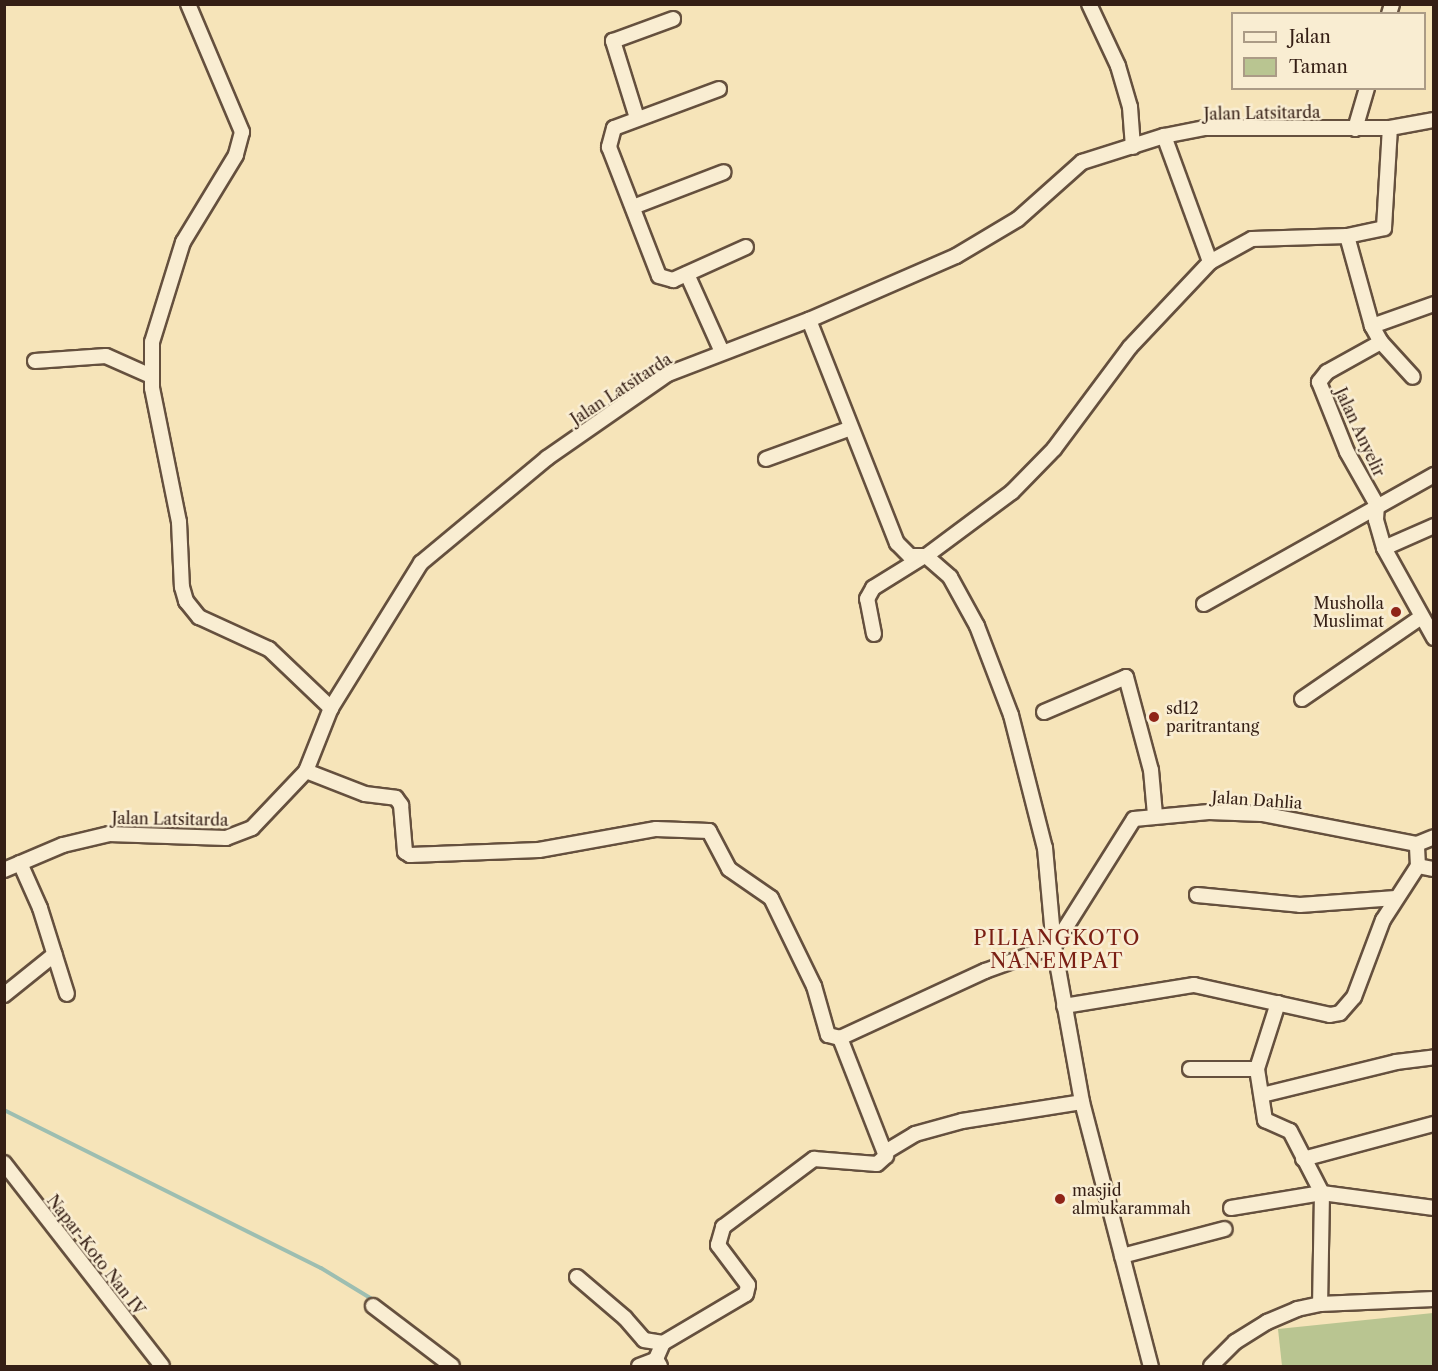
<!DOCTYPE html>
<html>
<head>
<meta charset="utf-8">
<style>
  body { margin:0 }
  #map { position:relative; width:1438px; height:1371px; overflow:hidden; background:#f6e4b9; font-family:"Libre Caslon Text",serif }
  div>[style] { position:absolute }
  .green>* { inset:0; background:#b9c591 }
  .stream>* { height:4px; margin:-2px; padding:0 2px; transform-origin:2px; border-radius:2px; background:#9dbeb1 }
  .roads { filter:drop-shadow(2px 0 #65503e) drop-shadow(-2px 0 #65503e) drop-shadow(0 2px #65503e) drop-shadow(0 -2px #65503e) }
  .minor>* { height:14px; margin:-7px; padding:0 7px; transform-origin:7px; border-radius:7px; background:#f9edd2 }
  .dots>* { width:16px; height:16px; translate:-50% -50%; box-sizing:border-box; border:3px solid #f9edd2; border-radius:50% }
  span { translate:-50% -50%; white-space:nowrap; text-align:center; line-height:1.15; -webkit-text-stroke:5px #f9edd2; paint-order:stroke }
  .street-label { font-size:16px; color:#351f15 }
  .poi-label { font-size:16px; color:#351f15 }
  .right { translate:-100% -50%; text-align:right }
  .left { translate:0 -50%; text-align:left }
  .quarter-label { font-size:20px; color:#7a1f14; letter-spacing:1.5px }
  .frame { position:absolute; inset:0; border:6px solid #351f15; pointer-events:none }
  .legend { position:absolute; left:1231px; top:12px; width:195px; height:78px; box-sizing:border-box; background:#f9edd2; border:2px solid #ab9b86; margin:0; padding:8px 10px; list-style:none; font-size:18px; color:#351f15 }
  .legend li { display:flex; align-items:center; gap:12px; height:30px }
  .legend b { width:30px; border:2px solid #ab9b86 }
</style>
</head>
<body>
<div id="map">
  <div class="green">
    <i style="clip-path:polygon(1433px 1313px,1433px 1366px,1282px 1366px,1278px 1329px)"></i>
  </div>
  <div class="stream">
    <i style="left:4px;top:1110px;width:354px;rotate:26.5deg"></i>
    <i style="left:321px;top:1268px;width:63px;rotate:31.4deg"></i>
    <i style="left:384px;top:1307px;width:59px;rotate:36.7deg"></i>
  </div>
  <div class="roads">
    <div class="minor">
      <i style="left:188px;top:4px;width:139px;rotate:67.1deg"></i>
      <i style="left:242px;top:132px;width:24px;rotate:105deg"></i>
      <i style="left:236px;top:155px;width:102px;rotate:121.3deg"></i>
      <i style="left:183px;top:242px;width:105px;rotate:107.2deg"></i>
      <i style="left:152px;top:342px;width:46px;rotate:90deg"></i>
      <i style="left:152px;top:388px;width:137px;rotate:78.6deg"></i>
      <i style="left:179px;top:522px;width:65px;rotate:87.4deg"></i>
      <i style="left:182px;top:587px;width:15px;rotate:74deg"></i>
      <i style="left:186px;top:601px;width:21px;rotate:51deg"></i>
      <i style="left:199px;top:617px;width:77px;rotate:24.6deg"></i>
      <i style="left:269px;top:649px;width:86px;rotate:43.6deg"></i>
      <i style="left:1089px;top:4px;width:68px;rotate:64.9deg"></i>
      <i style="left:1118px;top:66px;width:43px;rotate:73.7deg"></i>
      <i style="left:1130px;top:107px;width:40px;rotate:85.7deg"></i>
      <i style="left:1389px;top:14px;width:10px;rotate:-73deg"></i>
      <i style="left:719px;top:89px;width:112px;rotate:159.6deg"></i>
      <i style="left:614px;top:128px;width:20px;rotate:105deg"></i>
      <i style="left:609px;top:147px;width:138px;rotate:68.8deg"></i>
      <i style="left:659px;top:276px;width:15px;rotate:16deg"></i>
      <i style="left:673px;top:280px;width:80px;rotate:-24.3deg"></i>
      <i style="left:637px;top:118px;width:81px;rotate:-107.3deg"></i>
      <i style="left:613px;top:41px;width:64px;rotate:-20.1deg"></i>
      <i style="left:1355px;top:129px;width:43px;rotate:-73.7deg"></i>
      <i style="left:1164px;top:136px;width:134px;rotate:69.9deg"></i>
      <i style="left:633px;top:207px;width:97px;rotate:-21deg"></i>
      <i style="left:1347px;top:236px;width:93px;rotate:74.5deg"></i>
      <i style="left:687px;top:274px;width:85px;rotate:65.8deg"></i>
      <i style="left:1434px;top:304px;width:66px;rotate:160.5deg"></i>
      <i style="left:1372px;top:326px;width:18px;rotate:61deg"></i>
      <i style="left:1381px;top:342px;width:62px;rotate:150.9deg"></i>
      <i style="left:1327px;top:372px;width:13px;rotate:129deg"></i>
      <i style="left:1319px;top:382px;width:75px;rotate:68.2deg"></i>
      <i style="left:1347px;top:452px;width:61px;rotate:60.5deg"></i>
      <i style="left:1377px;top:505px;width:15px;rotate:94deg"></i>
      <i style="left:1376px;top:520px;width:29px;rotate:74deg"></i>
      <i style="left:1384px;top:548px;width:103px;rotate:60.9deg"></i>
      <i style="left:809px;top:320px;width:240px;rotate:68.5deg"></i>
      <i style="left:897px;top:543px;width:18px;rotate:45deg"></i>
      <i style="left:910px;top:556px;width:16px"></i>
      <i style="left:926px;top:556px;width:32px;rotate:41deg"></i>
      <i style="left:950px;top:577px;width:56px;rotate:61.1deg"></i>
      <i style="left:977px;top:626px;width:95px;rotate:69.1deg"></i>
      <i style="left:1011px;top:715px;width:137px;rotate:75.7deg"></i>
      <i style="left:1045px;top:848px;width:98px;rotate:84.8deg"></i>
      <i style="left:1054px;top:946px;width:158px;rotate:79.8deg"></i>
      <i style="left:1082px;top:1102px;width:273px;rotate:75.4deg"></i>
      <i style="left:1381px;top:342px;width:47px;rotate:47.6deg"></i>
      <i style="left:35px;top:361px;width:71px;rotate:-4deg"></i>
      <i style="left:106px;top:356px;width:49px;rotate:24deg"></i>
      <i style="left:766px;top:459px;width:90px;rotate:-20deg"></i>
      <i style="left:1384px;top:548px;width:55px;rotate:-23.7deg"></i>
      <i style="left:926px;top:556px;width:107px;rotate:-36.7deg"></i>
      <i style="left:1012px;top:492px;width:60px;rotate:-45.7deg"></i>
      <i style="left:1054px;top:449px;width:127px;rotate:-53.3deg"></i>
      <i style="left:1130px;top:347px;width:117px;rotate:-46.7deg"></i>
      <i style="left:1210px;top:262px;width:48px;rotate:-28.7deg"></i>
      <i style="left:1252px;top:239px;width:95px;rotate:-1.8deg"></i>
      <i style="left:1347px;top:236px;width:38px;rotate:-12deg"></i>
      <i style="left:1384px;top:228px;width:100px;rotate:-86.6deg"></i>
      <i style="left:1204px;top:604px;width:264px;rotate:-29.3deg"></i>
      <i style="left:874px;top:634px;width:36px;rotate:-101deg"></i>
      <i style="left:867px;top:599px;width:13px;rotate:-61deg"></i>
      <i style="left:873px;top:588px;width:59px;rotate:-31.8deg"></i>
      <i style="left:1302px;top:699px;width:143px;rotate:-34.5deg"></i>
      <i style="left:1044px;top:712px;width:89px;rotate:-23.1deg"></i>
      <i style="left:1126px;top:677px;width:96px;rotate:75deg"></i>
      <i style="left:1151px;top:770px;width:45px;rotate:84.9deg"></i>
      <i style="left:306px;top:771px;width:63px;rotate:21.3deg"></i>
      <i style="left:365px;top:794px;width:31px;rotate:7deg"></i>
      <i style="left:396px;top:798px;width:9px;rotate:54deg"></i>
      <i style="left:401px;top:805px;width:47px;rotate:85.1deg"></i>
      <i style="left:405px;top:852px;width:6px;rotate:31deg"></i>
      <i style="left:410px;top:855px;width:129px;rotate:-2.2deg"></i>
      <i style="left:539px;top:850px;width:119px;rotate:-10.2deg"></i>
      <i style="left:656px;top:829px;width:53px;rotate:2.2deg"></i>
      <i style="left:709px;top:831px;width:43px;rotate:62.2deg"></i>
      <i style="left:729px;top:869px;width:51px;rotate:34.6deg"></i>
      <i style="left:771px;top:898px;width:98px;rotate:64deg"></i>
      <i style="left:814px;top:986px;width:51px;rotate:74.1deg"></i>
      <i style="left:828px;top:1035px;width:12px;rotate:14deg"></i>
      <i style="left:840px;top:1038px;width:160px;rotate:-24.8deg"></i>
      <i style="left:985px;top:971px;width:73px;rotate:-19.9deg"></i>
      <i style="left:1054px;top:946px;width:150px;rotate:-57.8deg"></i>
      <i style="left:1134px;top:819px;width:75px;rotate:-5.3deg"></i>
      <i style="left:1209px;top:812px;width:53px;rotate:2.2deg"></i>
      <i style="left:1262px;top:814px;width:158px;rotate:11deg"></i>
      <i style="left:1417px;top:844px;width:18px;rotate:-22deg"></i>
      <i style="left:20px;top:863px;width:49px;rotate:66deg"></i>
      <i style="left:40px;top:908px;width:90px;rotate:72.6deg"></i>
      <i style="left:1418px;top:866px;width:16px;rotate:11deg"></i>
      <i style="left:4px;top:870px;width:64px;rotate:-23deg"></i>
      <i style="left:63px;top:845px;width:47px;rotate:-13.4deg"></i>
      <i style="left:109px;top:834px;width:117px;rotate:2deg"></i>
      <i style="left:226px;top:838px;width:28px;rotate:-21deg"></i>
      <i style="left:252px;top:828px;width:79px;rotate:-46.5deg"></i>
      <i style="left:306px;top:771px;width:68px;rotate:-68.4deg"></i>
      <i style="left:331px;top:708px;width:171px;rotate:-58.2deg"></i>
      <i style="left:421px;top:563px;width:164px;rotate:-39.8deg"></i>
      <i style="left:547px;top:458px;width:147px;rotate:-34.8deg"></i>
      <i style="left:668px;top:374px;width:151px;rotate:-21deg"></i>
      <i style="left:809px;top:320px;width:160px;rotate:-23.5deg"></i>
      <i style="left:956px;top:256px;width:72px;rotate:-30.8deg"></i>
      <i style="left:1018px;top:219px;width:86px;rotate:-41.7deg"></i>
      <i style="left:1082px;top:162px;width:86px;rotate:-17.6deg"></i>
      <i style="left:1164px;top:136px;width:42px;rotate:-11deg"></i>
      <i style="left:1205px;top:128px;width:185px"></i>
      <i style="left:1390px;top:128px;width:45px;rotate:-10.3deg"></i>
      <i style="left:1197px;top:895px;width:103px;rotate:5.5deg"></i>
      <i style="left:1300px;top:905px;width:96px;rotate:-4.2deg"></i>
      <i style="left:4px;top:995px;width:65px;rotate:-38.8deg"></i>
      <i style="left:1278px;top:1003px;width:69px;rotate:107.7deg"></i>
      <i style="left:1257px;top:1069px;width:52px;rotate:81.1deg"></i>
      <i style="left:1265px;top:1120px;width:27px;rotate:24deg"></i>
      <i style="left:1290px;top:1131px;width:70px;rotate:62.7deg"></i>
      <i style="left:1322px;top:1193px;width:111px;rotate:91deg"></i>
      <i style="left:1064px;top:1006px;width:132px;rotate:-9.2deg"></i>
      <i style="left:1194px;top:985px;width:139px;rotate:12.4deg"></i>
      <i style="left:1330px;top:1015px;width:10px;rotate:-11deg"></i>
      <i style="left:1340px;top:1013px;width:21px;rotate:-49deg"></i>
      <i style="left:1354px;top:997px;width:82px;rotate:-69.4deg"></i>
      <i style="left:1383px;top:920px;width:64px;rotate:-57.1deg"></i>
      <i style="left:1418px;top:866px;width:22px;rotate:-93deg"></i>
      <i style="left:1190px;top:1069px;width:67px"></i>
      <i style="left:1262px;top:1095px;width:138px;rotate:-13.8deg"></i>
      <i style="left:1396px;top:1062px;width:38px;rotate:-7deg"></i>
      <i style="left:887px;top:1151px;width:33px;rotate:-31deg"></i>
      <i style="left:915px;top:1134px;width:49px;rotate:-15.5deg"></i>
      <i style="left:962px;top:1121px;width:121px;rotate:-9deg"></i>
      <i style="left:1303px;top:1159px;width:136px;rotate:-15deg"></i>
      <i style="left:4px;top:1163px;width:257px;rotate:52.1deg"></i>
      <i style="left:1231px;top:1208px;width:92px;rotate:-9.4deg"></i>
      <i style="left:1322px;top:1193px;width:113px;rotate:7.6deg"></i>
      <i style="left:1122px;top:1256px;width:106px;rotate:-14.7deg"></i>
      <i style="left:577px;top:1277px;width:63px;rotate:40.5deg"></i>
      <i style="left:625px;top:1318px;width:29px;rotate:49deg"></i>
      <i style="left:644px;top:1340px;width:19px;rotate:9deg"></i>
      <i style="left:663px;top:1343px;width:17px;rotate:114deg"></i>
      <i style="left:656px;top:1359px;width:8px;rotate:60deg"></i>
      <i style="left:373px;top:1306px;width:99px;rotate:37.2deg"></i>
      <i style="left:663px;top:1343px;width:96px;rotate:-30.6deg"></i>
      <i style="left:746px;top:1294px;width:9px;rotate:-77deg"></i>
      <i style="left:748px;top:1285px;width:50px;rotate:-126.9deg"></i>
      <i style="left:718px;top:1245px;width:19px;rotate:-74deg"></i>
      <i style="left:723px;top:1227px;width:114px;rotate:-36.8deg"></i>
      <i style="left:814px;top:1159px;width:63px;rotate:4.5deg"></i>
      <i style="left:877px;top:1164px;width:12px;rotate:-42deg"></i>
      <i style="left:886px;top:1156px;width:127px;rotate:-111.3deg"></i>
      <i style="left:639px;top:1366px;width:19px;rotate:-21deg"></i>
      <i style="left:1211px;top:1366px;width:34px;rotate:-45deg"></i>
      <i style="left:1235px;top:1342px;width:38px;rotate:-32deg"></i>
      <i style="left:1267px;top:1322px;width:33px;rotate:-23deg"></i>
      <i style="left:1297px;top:1309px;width:24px;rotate:-12deg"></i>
      <i style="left:1320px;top:1304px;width:114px;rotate:-2.5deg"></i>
    </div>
  </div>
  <div class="dots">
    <i style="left:1396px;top:612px;background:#8f2418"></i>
    <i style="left:1154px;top:717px;background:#8f2418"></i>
    <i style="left:1060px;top:1199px;background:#8f2418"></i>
  </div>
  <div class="street-label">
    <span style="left:1262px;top:113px;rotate:-1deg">Jalan Latsitarda</span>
    <span style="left:621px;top:389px;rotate:-33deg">Jalan Latsitarda</span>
    <span style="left:1360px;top:432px;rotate:65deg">Jalan Anyelir</span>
    <span style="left:1257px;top:800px;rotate:4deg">Jalan Dahlia</span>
    <span style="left:170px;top:819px;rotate:1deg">Jalan Latsitarda</span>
    <span style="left:96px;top:1255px;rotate:52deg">Napar-Koto Nan IV</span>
  </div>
  <div class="poi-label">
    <span class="right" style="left:1384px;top:612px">Musholla<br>Muslimat</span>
    <span class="left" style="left:1166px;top:717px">sd12<br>paritrantang</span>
    <span class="left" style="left:1072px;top:1199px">masjid<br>almukarammah</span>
  </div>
  <div class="quarter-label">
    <span style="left:1057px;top:950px">PILIANGKOTO<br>NANEMPAT</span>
  </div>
  <div class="frame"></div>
  <ul class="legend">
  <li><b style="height:8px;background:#f9edd2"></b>Jalan</li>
  <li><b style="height:16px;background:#b9c591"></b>Taman</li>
  </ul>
</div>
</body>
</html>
